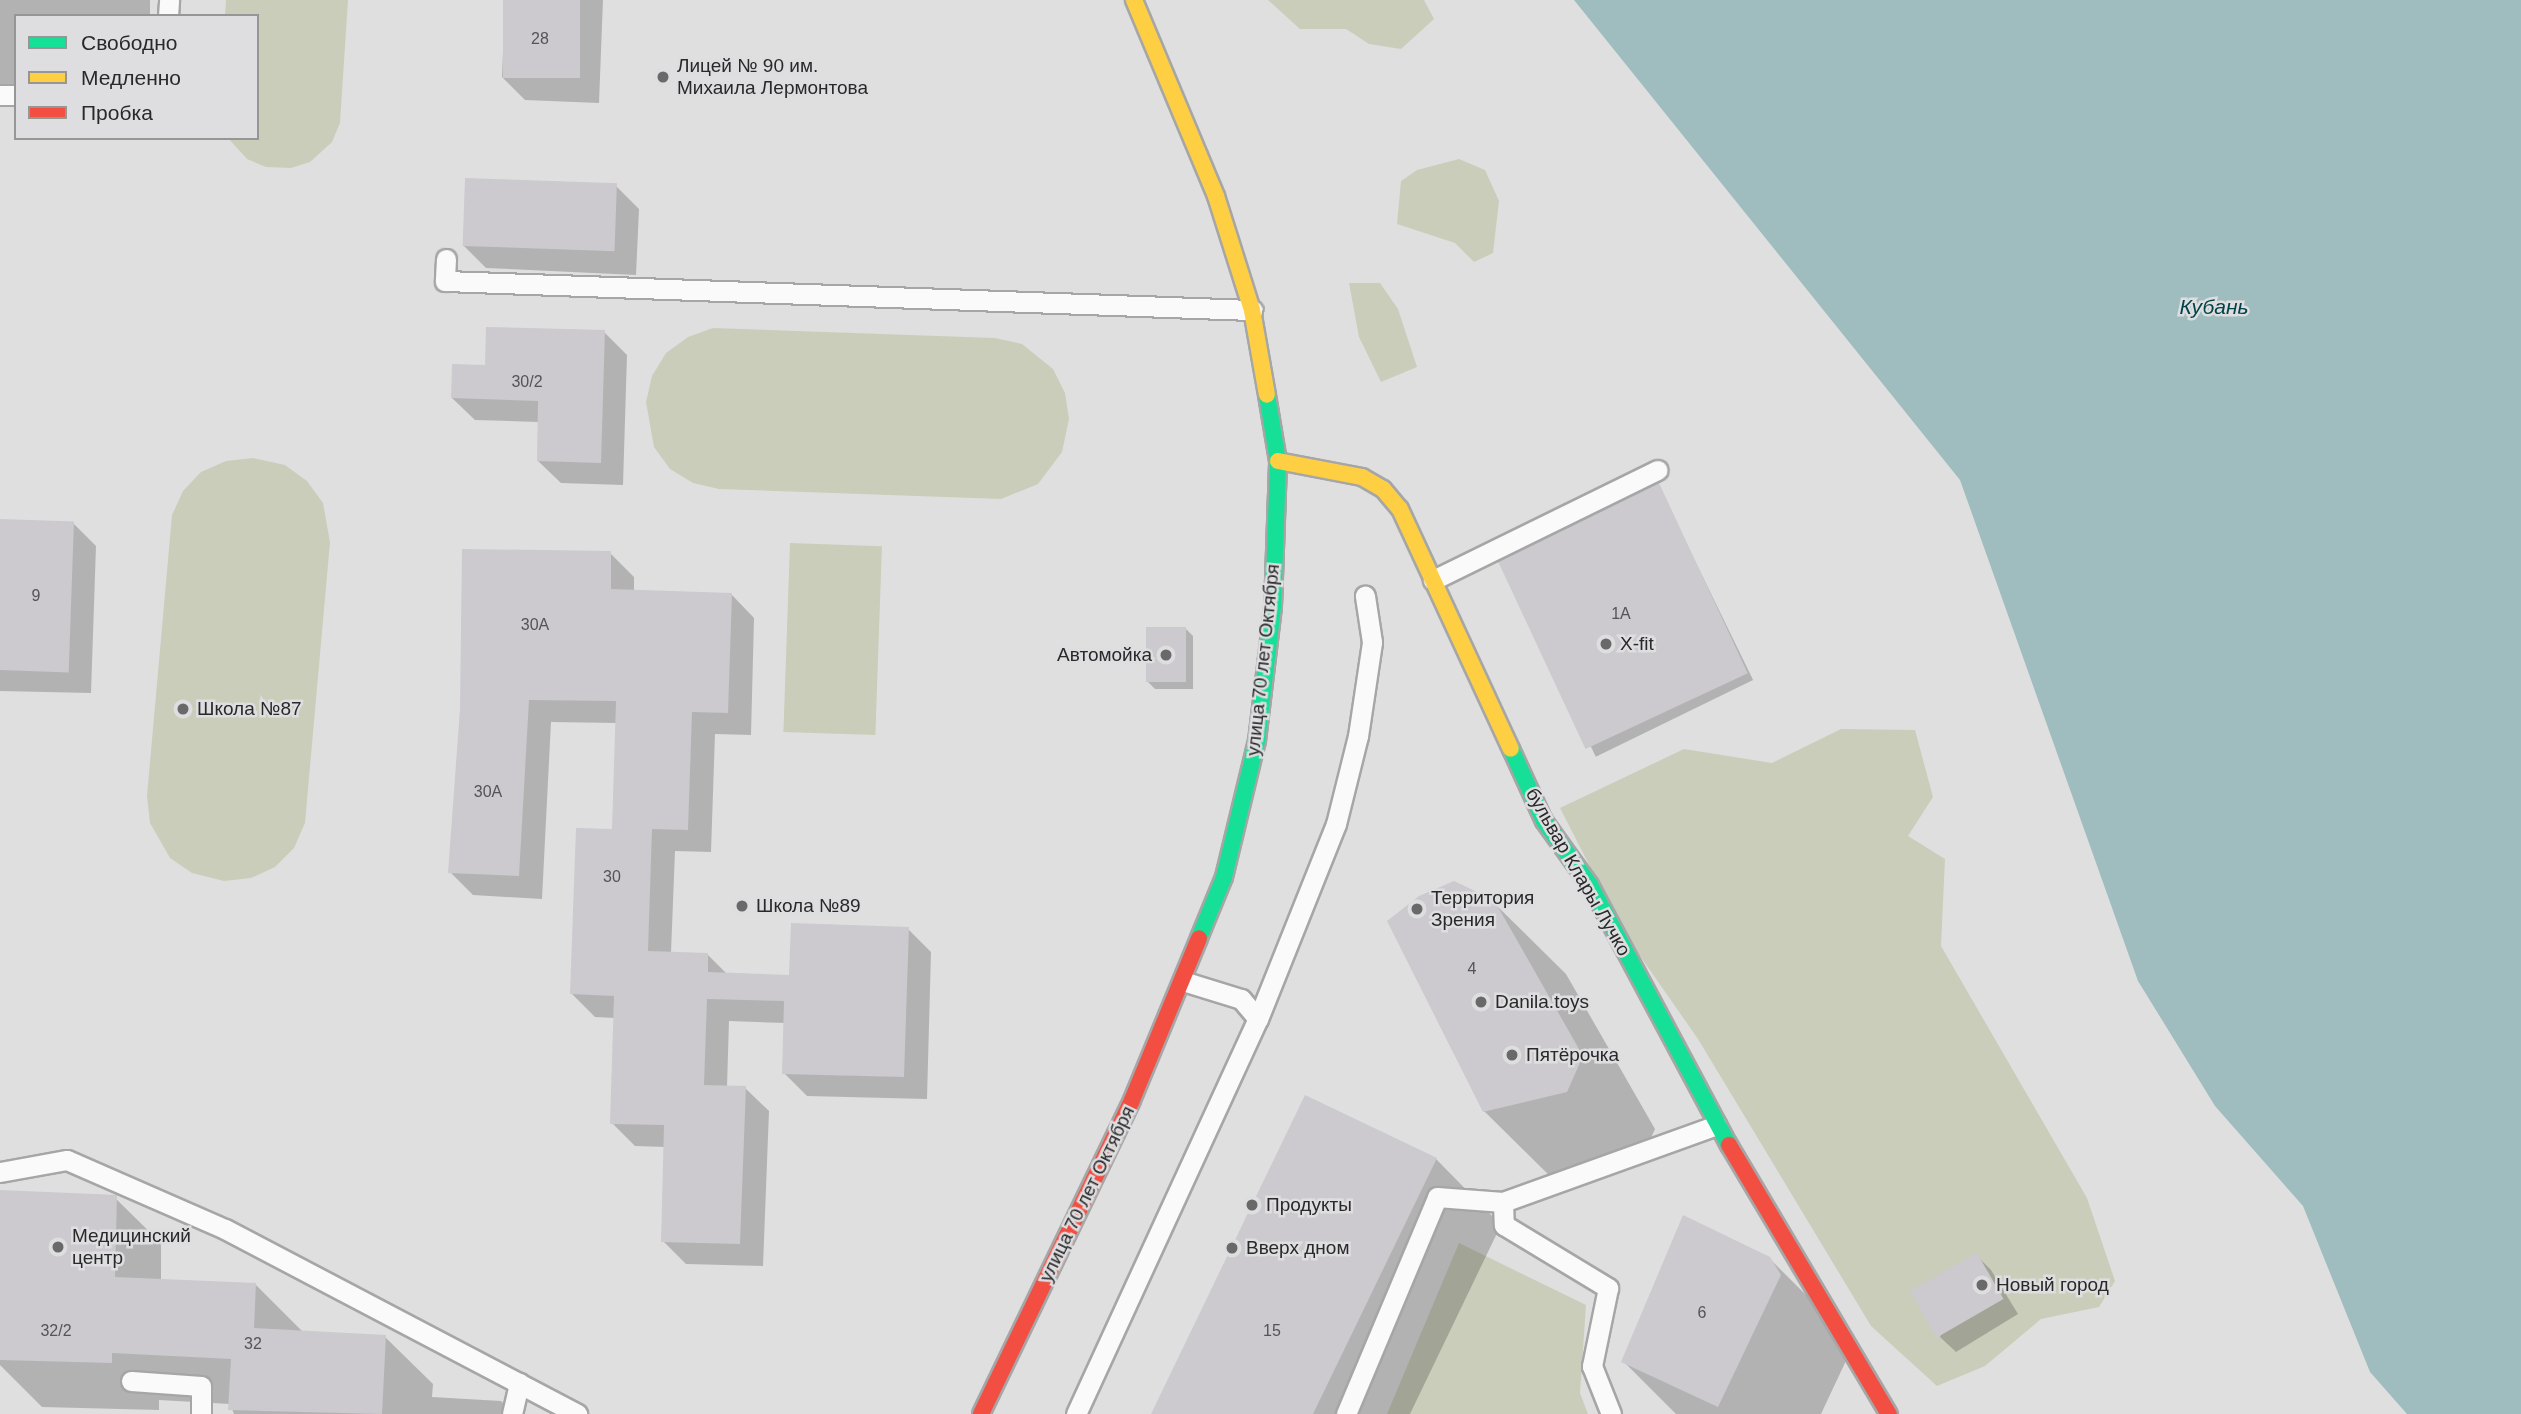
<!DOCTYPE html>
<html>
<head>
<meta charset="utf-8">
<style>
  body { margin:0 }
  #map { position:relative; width:2521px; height:1414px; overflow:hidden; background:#dfdfdf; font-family:Arial,sans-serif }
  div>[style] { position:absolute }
  .green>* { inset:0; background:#cbcdbb; transform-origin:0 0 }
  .water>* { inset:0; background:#9fbdbf }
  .shadow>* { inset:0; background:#0003; transform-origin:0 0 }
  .building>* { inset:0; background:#ccc9cf; transform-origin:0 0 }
  .roads { filter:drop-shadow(2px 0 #a6a6a7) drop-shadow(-2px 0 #a6a6a7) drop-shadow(0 2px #a6a6a7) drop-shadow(0 -2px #a6a6a7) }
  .lane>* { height:19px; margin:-9.5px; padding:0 9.5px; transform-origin:9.5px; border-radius:9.5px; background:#fafafa }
  .fast>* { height:16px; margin:-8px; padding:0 8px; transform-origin:8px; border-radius:8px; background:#16e098 }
  .slow>* { height:16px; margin:-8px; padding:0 8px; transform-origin:8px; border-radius:8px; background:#ffcf43 }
  .jam>* { height:16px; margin:-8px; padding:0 8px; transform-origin:8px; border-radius:8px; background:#f24e42 }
  .dots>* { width:19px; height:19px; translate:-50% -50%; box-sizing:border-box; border:4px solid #dedee0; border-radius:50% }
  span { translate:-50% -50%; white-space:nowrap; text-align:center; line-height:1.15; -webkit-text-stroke:5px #dedee0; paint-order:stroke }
  .number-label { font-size:16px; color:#545456 }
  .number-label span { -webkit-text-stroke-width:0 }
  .poi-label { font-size:19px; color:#29292a }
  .left { translate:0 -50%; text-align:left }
  .right { translate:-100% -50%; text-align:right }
  .street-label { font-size:19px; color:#29292a }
  .water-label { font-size:21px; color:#004448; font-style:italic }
  .legend { position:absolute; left:14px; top:14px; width:245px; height:126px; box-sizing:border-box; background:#dedee0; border:2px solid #969697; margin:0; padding:9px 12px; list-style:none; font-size:21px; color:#29292a }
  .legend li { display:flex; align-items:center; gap:14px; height:35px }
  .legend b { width:35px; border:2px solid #969697 }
</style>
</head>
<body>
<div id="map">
  <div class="green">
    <i style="clip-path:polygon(226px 0,348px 0,340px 123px,332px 142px,310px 162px,291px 168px,266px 167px,247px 159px,228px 138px,257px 138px,257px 16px,225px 16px)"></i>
    <i style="clip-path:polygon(1268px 0,1424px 0,1434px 19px,1401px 49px,1369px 44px,1346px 29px,1300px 29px)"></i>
    <i style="clip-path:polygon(1459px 159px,1485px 170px,1499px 201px,1493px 253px,1474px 262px,1455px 243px,1397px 224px,1401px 181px,1417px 170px)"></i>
    <i style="clip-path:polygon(1349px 283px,1380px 283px,1398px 309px,1417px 367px,1381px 382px,1359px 337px)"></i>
    <i style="clip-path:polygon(713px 328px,995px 338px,1022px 344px,1053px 369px,1065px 393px,1069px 419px,1062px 452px,1038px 484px,1001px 499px,719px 489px,693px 483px,670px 469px,654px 447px,646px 402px,652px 376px,666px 353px,688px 337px)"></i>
    <i style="clip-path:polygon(253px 458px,285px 465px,307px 481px,323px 503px,330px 542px,305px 823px,294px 848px,275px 867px,251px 878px,224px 881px,192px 873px,170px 858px,150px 823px,147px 796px,172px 515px,183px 491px,201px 472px,226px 461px)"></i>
    <i style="left:790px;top:543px;width:92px;height:189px;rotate:2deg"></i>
    <i style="clip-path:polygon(1841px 729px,1915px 730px,1933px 797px,1908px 836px,1945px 859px,1941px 946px,2087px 1198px,2115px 1281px,2099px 1307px,2041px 1319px,1985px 1366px,1937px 1386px,1871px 1326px,1698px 1039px,1624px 933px,1560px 808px,1684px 749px,1772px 763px)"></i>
    <i style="clip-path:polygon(1459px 1243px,1586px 1305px,1580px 1393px,1588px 1414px,1387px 1414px)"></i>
  </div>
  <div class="water">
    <i style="clip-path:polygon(1574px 0,2521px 0,2521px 1414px,2407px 1414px,2370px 1372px,2303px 1206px,2215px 1106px,2138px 981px,1960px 480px)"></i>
  </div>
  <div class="shadow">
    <i style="clip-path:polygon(0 0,150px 0,150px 16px,16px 16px,16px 98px,0 97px)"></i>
    <i style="clip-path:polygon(505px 0,603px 0,599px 103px,525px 100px,502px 77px)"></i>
    <i style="clip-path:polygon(616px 186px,639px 209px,636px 275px,486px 268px,463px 245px)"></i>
    <i style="clip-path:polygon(604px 332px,627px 355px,623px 485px,561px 483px,538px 461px,539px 422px,475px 420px,452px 398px,487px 367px)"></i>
    <i style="left:1658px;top:485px;width:217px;height:175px;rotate:64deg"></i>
    <i style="clip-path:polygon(0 521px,73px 523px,96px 546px,91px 693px,0 691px)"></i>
    <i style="clip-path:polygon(610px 553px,634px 577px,634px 592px,731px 594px,754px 618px,751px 735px,715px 734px,711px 852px,675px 851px,671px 953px,707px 954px,728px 975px,791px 977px,908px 929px,931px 952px,927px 1099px,807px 1096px,784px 1073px,785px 1023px,729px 1021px,727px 1087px,745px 1088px,769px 1111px,763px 1266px,686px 1264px,663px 1241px,666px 1147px,635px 1146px,612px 1123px,615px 1018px,595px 1017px,572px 994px,613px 831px,617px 723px,551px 722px,542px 899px,473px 895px,450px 872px,461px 709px)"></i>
    <i style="clip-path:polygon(1186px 629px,1193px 636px,1193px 689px,1155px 689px,1148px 682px)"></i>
    <i style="clip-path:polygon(1493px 902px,1566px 974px,1655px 1129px,1639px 1164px,1557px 1183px,1484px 1111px)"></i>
    <i style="clip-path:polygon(1436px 1159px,1501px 1225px,1410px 1414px,1153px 1414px)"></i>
    <i style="clip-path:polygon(0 1191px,113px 1196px,161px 1243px,161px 1281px,256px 1285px,303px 1332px,385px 1337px,433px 1384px,432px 1397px,501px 1401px,514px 1414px,234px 1414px,230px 1404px,159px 1400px,159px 1410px,42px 1407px,0 1365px)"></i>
    <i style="clip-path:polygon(1976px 1255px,1991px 1270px,2018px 1314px,1956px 1352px,1940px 1337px)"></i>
    <i style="clip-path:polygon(1769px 1258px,1842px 1331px,1852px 1348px,1821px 1414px,1676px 1414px,1623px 1361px)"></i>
  </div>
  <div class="building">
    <i style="left:503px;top:0;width:77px;height:78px"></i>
    <i style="left:465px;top:178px;width:152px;height:68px;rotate:2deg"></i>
    <i style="clip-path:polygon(486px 327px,605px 330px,601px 463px,537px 461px,538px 401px,451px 398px,452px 364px,485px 365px)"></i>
    <i style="left:1659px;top:483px;width:210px;height:179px;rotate:65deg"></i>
    <i style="left:0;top:519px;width:74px;height:151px;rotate:2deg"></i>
    <i style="clip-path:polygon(462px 549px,611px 551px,611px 589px,732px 593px,728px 713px,692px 712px,688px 830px,652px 829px,648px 951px,708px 953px,708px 972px,789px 975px,791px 923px,909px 927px,904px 1077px,782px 1074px,784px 1001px,707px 999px,704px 1085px,746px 1086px,740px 1244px,661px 1242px,664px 1125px,610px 1124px,614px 996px,570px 994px,576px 828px,612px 829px,616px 701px,529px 700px,519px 876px,448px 873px,460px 709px)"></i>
    <i style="left:1146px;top:627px;width:40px;height:55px"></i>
    <i style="clip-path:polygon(1454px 881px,1494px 900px,1583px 1056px,1567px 1092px,1483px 1112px,1387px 921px,1419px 896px)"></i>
    <i style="clip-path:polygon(1305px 1095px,1437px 1158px,1313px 1414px,1151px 1414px)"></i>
    <i style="clip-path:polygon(0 1190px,117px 1195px,115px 1277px,256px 1283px,254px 1328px,386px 1335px,382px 1414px,228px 1410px,231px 1359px,112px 1353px,112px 1363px,0 1360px)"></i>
    <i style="clip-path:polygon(1683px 1215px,1770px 1257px,1781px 1275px,1718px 1407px,1621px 1362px)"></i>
    <i style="left:1977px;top:1253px;width:53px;height:77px;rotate:60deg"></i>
  </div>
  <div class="roads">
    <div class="lane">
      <i style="left:168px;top:16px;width:16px;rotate:-86deg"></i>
      <i style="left:0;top:95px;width:16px"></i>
      <i style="left:446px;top:259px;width:22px;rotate:93deg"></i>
      <i style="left:445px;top:281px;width:808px;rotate:2.06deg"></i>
      <i style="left:1433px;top:580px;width:250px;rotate:-26.1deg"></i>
      <i style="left:1258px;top:1019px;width:210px;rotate:-68.2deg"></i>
      <i style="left:1336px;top:824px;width:91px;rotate:-76deg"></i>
      <i style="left:1358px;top:736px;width:95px;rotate:-81.5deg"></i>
      <i style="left:1372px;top:642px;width:47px;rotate:-98.7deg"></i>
      <i style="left:0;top:1172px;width:68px;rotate:-10.2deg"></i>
      <i style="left:67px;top:1160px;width:172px;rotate:23.6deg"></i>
      <i style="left:225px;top:1229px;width:398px;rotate:27.7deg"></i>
      <i style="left:1503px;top:1202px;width:23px;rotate:88deg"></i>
      <i style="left:1504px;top:1225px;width:122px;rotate:31.2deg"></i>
      <i style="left:1608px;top:1288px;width:80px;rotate:101.6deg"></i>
      <i style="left:1592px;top:1366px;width:52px;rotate:68.4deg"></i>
      <i style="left:131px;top:1381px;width:70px;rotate:4.1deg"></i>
      <i style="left:201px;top:1386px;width:28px;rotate:90deg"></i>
      <i style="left:512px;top:1414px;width:32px;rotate:-77deg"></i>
      <i style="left:1076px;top:1414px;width:435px;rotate:-65.3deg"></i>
      <i style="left:1258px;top:1019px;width:26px;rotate:-130deg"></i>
      <i style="left:1241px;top:999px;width:61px;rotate:-162.8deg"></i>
      <i style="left:1346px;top:1414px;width:235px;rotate:-67.2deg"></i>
      <i style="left:1437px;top:1197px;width:66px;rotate:4.3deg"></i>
      <i style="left:1503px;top:1202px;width:227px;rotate:-19.8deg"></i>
    </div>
    <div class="fast">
      <i style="left:1511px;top:749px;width:79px;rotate:65.4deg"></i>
      <i style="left:1544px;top:821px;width:79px;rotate:54.3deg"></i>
      <i style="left:1590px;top:885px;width:295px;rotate:61.9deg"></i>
      <i style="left:1199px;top:938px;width:66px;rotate:-67.7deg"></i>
      <i style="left:1224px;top:877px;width:140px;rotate:-76.4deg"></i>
      <i style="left:1257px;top:741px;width:135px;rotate:-83.2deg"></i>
      <i style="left:1273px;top:607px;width:146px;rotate:-88deg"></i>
      <i style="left:1278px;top:461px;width:67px;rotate:-99.5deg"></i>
    </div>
    <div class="slow">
      <i style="left:1134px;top:0;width:212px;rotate:67.3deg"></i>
      <i style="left:1216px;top:196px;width:120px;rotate:72.5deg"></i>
      <i style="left:1252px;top:310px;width:86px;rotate:80deg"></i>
      <i style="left:1278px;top:461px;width:86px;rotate:10.8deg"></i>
      <i style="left:1362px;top:477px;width:24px;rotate:30deg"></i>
      <i style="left:1383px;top:489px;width:26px;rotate:50deg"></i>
      <i style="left:1400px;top:509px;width:264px;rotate:65.2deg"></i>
    </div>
    <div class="jam">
      <i style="left:1729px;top:1145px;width:313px;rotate:59.3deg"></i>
      <i style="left:981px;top:1414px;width:348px;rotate:-64.3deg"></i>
      <i style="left:1132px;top:1100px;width:175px;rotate:-67.5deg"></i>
    </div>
  </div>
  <div class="dots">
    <i style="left:663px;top:77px;background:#696969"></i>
    <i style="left:1606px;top:644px;background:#696969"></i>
    <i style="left:1166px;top:655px;background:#696969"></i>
    <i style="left:183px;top:709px;background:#696969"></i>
    <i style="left:742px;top:906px;background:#696969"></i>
    <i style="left:1417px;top:909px;background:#696969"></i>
    <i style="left:1481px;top:1002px;background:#696969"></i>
    <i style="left:1512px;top:1055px;background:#696969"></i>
    <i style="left:1252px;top:1205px;background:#696969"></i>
    <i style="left:58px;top:1247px;background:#696969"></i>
    <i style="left:1232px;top:1248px;background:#696969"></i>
    <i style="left:1982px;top:1285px;background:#696969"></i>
  </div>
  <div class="number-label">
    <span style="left:540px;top:39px">28</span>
    <span style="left:527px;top:382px">30/2</span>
    <span style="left:36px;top:596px">9</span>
    <span style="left:1621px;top:614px">1А</span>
    <span style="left:535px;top:625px">30А</span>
    <span style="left:488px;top:792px">30А</span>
    <span style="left:612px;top:877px">30</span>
    <span style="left:1472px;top:969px">4</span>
    <span style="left:1702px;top:1313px">6</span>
    <span style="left:56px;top:1331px">32/2</span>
    <span style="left:1272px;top:1331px">15</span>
    <span style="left:253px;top:1344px">32</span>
  </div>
  <div class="poi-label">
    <span class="left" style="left:677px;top:77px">Лицей № 90 им.<br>Михаила Лермонтова</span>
    <span class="left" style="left:1620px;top:644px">X-fit</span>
    <span class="right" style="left:1152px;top:655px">Автомойка</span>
    <span class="left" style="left:197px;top:709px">Школа №87</span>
    <span class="left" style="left:1431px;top:909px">Территория<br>Зрения</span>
    <span class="left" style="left:756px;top:906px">Школа №89</span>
    <span class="left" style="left:1495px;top:1002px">Danila.toys</span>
    <span class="left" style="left:1526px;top:1055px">Пятёрочка</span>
    <span class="left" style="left:1266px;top:1205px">Продукты</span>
    <span class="left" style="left:72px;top:1247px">Медицинский<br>центр</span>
    <span class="left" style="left:1246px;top:1248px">Вверх дном</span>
    <span class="left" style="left:1996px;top:1285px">Новый город</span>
  </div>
  <div class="street-label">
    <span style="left:1263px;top:660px;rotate:-84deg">улица 70 лет Октября</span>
    <span style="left:1578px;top:872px;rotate:60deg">бульвар Клары Лучко</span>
    <span style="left:1087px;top:1194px;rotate:-64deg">улица 70 лет Октября</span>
  </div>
  <div class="water-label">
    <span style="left:2214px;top:307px">Кубань</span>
  </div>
  <ul class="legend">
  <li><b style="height:9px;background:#16e098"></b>Свободно</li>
  <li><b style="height:9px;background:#ffcf43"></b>Медленно</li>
  <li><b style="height:9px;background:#f24e42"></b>Пробка</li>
  </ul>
</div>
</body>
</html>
